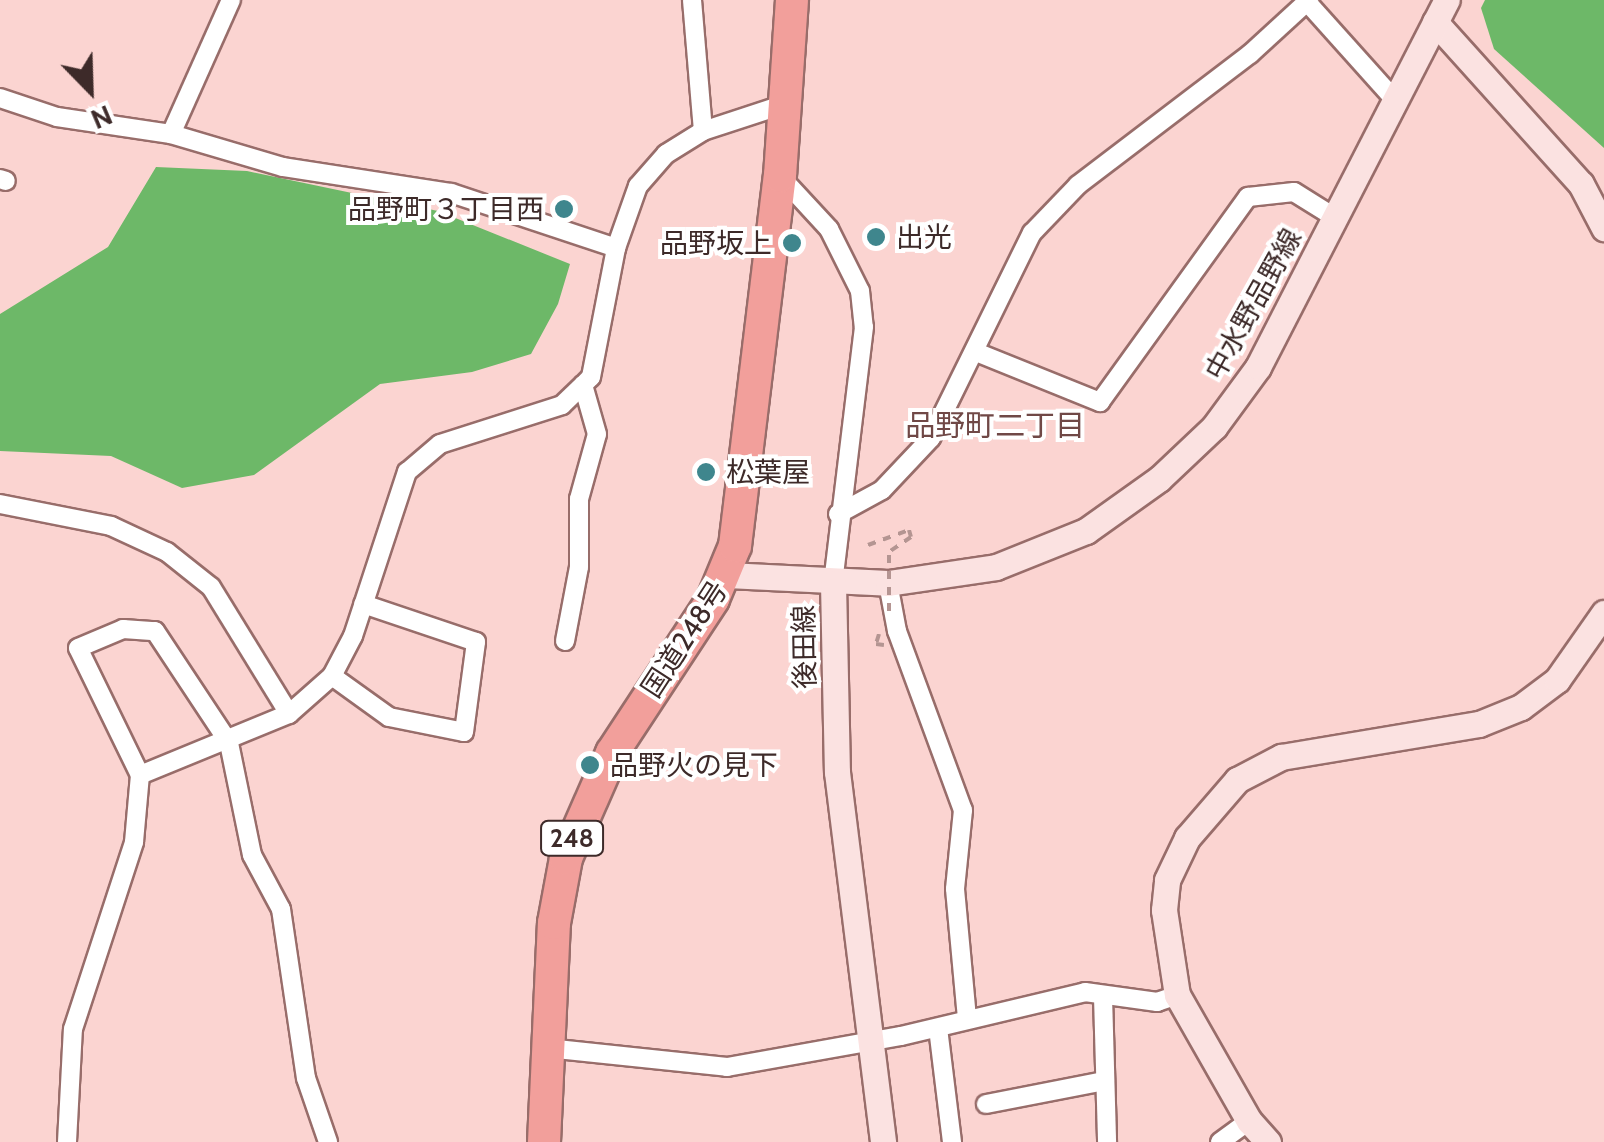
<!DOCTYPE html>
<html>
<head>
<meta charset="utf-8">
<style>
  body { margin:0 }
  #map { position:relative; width:1604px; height:1142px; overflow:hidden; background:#fbd4d1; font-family:Cabin,"Noto Sans JP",sans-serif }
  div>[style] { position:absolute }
  .forest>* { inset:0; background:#6db868 }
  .path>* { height:4px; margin-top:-2px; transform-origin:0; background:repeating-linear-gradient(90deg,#b49592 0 8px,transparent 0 16px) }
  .roads { filter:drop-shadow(2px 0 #986d6a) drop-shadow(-2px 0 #986d6a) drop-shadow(0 2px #986d6a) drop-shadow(0 -2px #986d6a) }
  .street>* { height:18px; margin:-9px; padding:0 9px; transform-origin:9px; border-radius:9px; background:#fff }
  .secondary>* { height:25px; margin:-12.5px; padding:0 12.5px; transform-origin:12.5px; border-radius:12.5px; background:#fbe2e1 }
  .highway>* { height:32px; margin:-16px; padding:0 16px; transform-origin:16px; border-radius:16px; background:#f29f9b }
  .path-bridge>* { height:4px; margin-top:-2px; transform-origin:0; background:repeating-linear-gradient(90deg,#b49592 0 8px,transparent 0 16px) }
  .dots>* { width:28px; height:28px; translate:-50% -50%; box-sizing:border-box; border:5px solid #fff; border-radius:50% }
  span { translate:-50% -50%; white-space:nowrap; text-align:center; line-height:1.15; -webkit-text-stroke:8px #fff; paint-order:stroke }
  .shield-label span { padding:2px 8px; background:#fff; border:2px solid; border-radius:8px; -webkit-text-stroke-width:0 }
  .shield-label { font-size:25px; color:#3d2a29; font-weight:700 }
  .poi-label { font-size:28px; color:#3d2a29 }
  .right { translate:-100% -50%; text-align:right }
  .left { translate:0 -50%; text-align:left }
  .street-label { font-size:28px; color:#3d2a29 }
  .neighbourhood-label { font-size:30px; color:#704846 }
  .north { position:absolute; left:40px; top:40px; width:100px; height:100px; -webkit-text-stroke:8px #fff; paint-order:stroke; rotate:157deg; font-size:28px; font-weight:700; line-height:40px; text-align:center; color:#3d2a29 }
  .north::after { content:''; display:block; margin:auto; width:35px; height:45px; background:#3d2a29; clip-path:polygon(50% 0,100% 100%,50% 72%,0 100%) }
</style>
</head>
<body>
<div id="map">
  <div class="forest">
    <i style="clip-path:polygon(1485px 0,1604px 0,1604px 148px,1494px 49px,1481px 8px)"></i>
    <i style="clip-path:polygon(156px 167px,247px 171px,438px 211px,570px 264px,558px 304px,531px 354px,472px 372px,380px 384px,254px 475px,182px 488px,111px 456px,0 451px,0 314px,108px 247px)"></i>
  </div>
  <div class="path">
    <i style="left:868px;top:545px;width:44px;rotate:-20.1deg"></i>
    <i style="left:909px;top:530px;width:7px;rotate:74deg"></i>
    <i style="left:911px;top:537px;width:27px;rotate:146deg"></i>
    <i style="left:879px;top:634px;width:10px;rotate:107deg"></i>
    <i style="left:876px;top:644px;width:8px;rotate:7deg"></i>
  </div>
  <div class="roads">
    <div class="street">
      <i style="left:692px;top:0;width:131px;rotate:85.2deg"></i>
      <i style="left:1307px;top:2px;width:132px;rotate:48.1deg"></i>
      <i style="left:0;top:98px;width:60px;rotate:18.4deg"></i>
      <i style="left:57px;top:117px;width:115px;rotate:8.5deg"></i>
      <i style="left:171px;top:134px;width:117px;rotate:16.4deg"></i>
      <i style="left:283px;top:167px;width:170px;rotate:8.8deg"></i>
      <i style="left:451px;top:193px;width:174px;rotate:18.4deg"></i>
      <i style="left:171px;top:134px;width:147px;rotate:-65.9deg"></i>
      <i style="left:781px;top:177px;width:71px;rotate:47.3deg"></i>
      <i style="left:829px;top:229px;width:69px;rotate:63.4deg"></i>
      <i style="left:860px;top:291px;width:36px;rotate:84deg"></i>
      <i style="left:864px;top:327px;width:258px;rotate:96.9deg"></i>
      <i style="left:0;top:179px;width:6px;rotate:18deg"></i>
      <i style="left:976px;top:352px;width:134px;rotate:22deg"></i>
      <i style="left:1100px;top:402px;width:253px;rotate:-54.2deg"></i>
      <i style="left:1248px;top:197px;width:46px;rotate:-6.2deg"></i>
      <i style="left:1294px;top:192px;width:47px;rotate:32deg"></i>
      <i style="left:0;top:504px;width:113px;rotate:11.2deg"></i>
      <i style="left:111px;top:526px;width:62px;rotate:24.9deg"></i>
      <i style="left:167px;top:552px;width:56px;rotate:38.5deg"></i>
      <i style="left:211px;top:587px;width:149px;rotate:58.4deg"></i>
      <i style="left:838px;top:514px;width:50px;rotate:-28.6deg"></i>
      <i style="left:882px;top:490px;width:71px;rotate:-46.7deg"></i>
      <i style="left:931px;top:438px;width:229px;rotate:-63.8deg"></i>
      <i style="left:1032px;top:233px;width:66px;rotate:-46.2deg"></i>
      <i style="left:1078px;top:185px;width:216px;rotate:-37.3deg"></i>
      <i style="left:1250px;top:54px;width:80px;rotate:-42.5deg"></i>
      <i style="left:888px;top:583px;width:49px;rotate:79.4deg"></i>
      <i style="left:897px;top:631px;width:191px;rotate:69.8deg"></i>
      <i style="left:963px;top:810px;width:79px;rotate:95.8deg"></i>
      <i style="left:955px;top:889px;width:130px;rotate:84.7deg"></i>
      <i style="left:565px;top:641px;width:75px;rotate:-79.3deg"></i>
      <i style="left:579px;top:567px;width:68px;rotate:-90deg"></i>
      <i style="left:579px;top:499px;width:67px;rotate:-74.5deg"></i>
      <i style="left:597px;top:434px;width:51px;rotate:-105.9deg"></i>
      <i style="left:332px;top:676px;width:70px;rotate:35.7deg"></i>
      <i style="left:389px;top:717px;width:76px;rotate:11.3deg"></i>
      <i style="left:464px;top:732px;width:91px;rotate:-82.4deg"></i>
      <i style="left:476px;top:642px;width:119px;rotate:-161.4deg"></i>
      <i style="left:140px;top:775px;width:141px;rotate:-116deg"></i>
      <i style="left:78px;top:648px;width:49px;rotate:-22.9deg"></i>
      <i style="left:123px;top:629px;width:32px;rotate:4deg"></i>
      <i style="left:155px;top:631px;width:134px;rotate:56.5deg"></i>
      <i style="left:229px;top:743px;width:114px;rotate:78.4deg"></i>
      <i style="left:252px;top:855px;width:61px;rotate:61.8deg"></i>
      <i style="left:281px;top:909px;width:171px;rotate:81.6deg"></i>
      <i style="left:306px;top:1078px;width:68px;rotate:71deg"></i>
      <i style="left:1103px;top:996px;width:146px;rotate:88.4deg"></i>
      <i style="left:938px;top:1028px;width:115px;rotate:83deg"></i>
      <i style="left:547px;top:1048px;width:181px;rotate:6deg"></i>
      <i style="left:727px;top:1067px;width:177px;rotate:-10.1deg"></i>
      <i style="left:901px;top:1036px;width:189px;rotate:-13.4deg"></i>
      <i style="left:1085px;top:992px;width:73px;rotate:7.9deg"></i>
      <i style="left:1157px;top:1002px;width:21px;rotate:-19deg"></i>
      <i style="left:986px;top:1104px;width:120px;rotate:-11deg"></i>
      <i style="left:67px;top:1142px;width:113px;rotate:-87deg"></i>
      <i style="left:73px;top:1029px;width:197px;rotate:-71.9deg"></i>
      <i style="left:134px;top:842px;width:67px;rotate:-84.9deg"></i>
      <i style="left:140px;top:775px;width:161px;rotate:-22.3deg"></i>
      <i style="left:289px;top:714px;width:57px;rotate:-41.5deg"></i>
      <i style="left:332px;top:676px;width:45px;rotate:-62.3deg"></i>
      <i style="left:353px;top:636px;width:173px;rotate:-71.8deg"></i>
      <i style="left:407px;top:472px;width:43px;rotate:-40.3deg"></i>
      <i style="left:440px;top:444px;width:128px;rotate:-17.7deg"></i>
      <i style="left:562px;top:405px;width:29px;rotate:-44deg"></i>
      <i style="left:583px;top:385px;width:11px;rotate:-45deg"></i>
      <i style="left:591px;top:377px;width:131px;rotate:-79deg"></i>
      <i style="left:616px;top:248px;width:66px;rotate:-70.5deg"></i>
      <i style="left:638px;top:186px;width:43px;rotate:-48.8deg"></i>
      <i style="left:666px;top:154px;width:44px;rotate:-31.9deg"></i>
      <i style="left:703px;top:131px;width:86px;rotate:-18.2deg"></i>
      <i style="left:1220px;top:1142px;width:36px;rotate:-36deg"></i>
    </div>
    <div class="secondary">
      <i style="left:1435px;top:22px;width:218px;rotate:48deg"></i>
      <i style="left:1581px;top:184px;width:50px;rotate:62.4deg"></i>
      <i style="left:727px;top:575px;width:161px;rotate:2.8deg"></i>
      <i style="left:888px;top:583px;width:109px;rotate:-8.4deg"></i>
      <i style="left:996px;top:567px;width:97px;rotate:-21.8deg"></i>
      <i style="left:1086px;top:531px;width:90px;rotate:-35.5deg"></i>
      <i style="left:1159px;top:479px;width:76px;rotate:-43.4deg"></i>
      <i style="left:1214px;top:427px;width:74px;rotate:-53.7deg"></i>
      <i style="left:1258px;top:367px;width:413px;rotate:-62.8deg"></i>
      <i style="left:833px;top:583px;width:189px;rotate:88.8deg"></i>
      <i style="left:837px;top:772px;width:373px;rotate:82.9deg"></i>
      <i style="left:1268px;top:1142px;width:28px;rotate:-132deg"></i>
      <i style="left:1249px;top:1121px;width:145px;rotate:-119.7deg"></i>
      <i style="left:1177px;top:995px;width:86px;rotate:-98.7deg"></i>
      <i style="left:1164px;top:910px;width:30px;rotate:-84deg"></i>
      <i style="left:1167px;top:880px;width:47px;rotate:-64.5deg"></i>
      <i style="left:1187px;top:838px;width:77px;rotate:-49.2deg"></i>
      <i style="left:1237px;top:780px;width:50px;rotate:-27.6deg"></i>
      <i style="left:1281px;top:757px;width:201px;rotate:-9.5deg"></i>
      <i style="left:1479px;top:724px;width:45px;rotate:-22deg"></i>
      <i style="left:1521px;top:707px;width:45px;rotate:-36.9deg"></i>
      <i style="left:1557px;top:680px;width:82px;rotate:-55deg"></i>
    </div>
    <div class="highway">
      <i style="left:544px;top:1142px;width:219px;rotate:-87.4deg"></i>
      <i style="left:554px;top:923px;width:66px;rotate:-79.5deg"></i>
      <i style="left:566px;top:858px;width:115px;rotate:-66.3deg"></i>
      <i style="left:612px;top:753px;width:184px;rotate:-56.7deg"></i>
      <i style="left:713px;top:599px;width:57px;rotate:-67.5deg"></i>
      <i style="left:735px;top:546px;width:373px;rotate:-83.1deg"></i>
      <i style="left:780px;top:176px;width:176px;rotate:-86.1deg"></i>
    </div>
  </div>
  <div class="path-bridge">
    <i style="left:889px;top:611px;width:59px;rotate:-90deg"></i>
  </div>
  <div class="dots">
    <i style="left:564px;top:209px;background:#3f868d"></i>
    <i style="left:876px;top:237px;background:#3f868d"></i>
    <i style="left:792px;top:243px;background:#3f868d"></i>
    <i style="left:706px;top:472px;background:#3f868d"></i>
    <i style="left:590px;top:765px;background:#3f868d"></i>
  </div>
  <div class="shield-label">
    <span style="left:572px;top:838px">248</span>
  </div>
  <div class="poi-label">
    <span class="right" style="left:544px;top:209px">品野町３丁目西</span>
    <span class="left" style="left:896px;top:237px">出光</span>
    <span class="right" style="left:772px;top:243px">品野坂上</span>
    <span class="left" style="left:726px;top:472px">松葉屋</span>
    <span class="left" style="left:610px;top:765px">品野火の見下</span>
  </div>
  <div class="street-label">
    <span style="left:1253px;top:304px;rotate:-61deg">中水野品野線</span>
    <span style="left:684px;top:639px;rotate:-57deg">国道248号</span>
    <span style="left:804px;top:647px;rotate:-91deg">後田線</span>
  </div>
  <div class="neighbourhood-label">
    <span style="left:995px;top:426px">品野町二丁目</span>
  </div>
  <div class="north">N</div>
</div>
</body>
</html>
